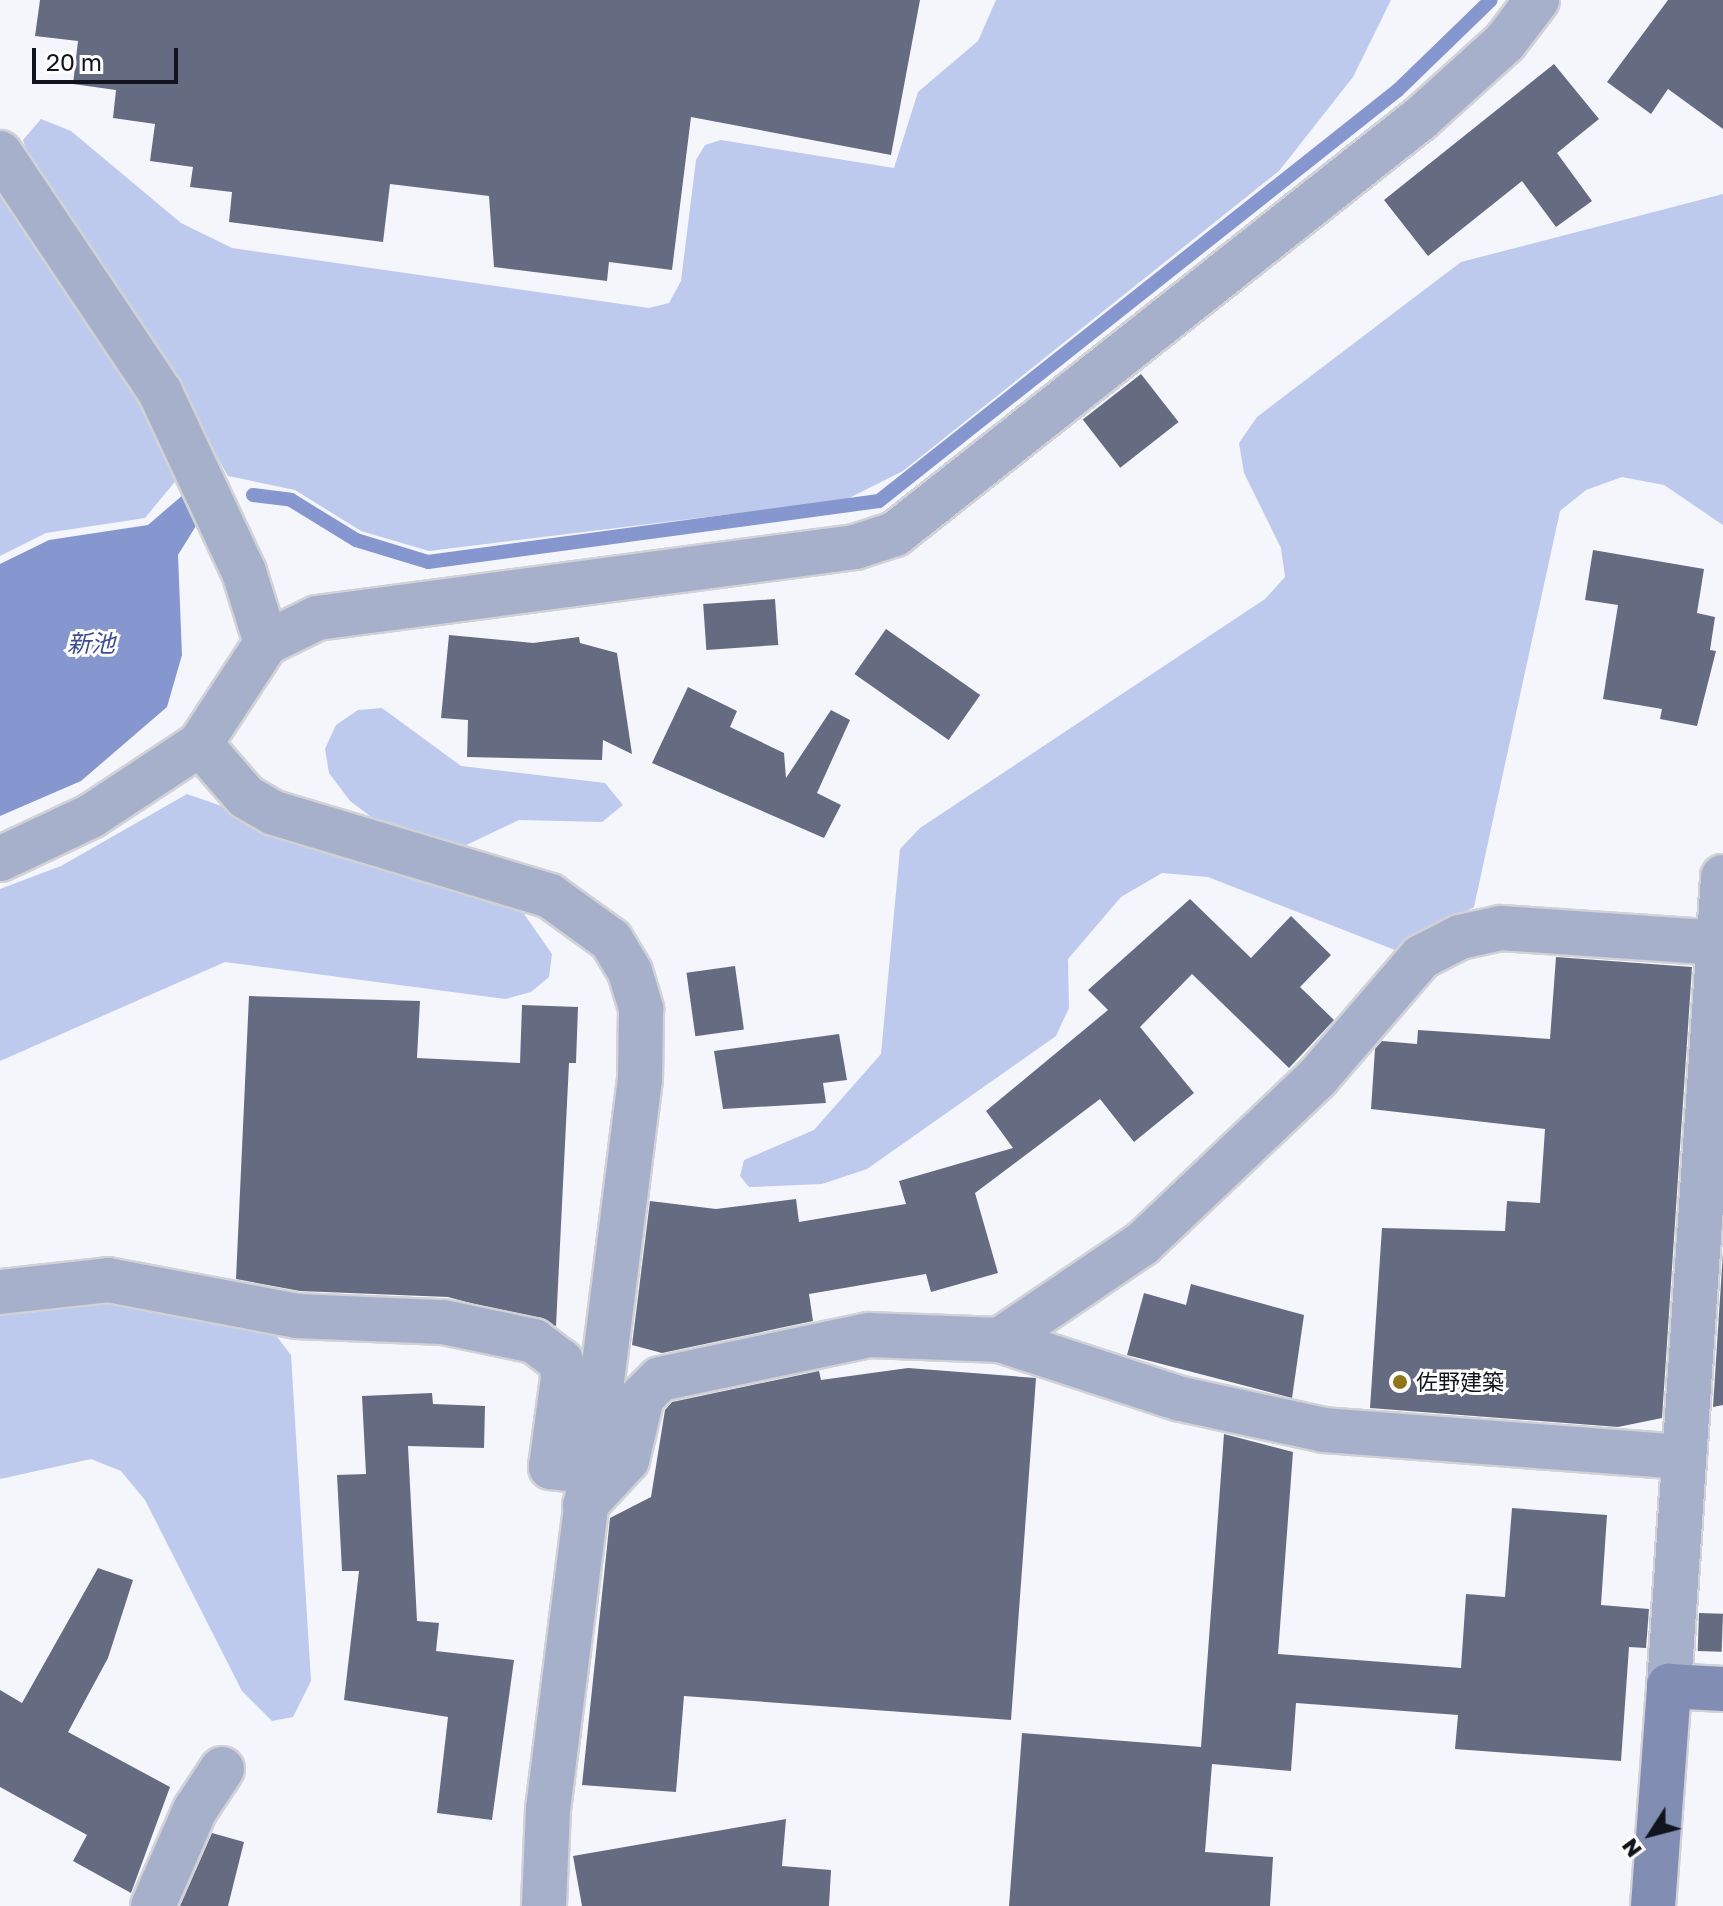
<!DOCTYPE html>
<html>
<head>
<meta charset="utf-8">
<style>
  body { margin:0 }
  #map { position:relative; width:1723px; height:1906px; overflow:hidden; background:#f5f6fb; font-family:"Golos Text","Noto Sans JP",sans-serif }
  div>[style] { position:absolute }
  .green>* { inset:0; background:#bec9ee }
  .water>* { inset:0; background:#8697d0 }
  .stream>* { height:14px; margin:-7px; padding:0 7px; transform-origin:7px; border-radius:7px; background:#8697d0 }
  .building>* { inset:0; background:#656c82; transform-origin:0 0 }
  .roads { filter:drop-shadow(2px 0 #d1d2d7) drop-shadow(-2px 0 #d1d2d7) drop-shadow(0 2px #d1d2d7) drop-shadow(0 -2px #d1d2d7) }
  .street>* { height:44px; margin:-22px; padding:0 22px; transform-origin:22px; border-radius:22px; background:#a7b0ca }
  .secondary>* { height:44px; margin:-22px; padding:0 22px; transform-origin:22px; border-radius:22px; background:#818db3 }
  .dots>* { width:22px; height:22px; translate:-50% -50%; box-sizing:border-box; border:4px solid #fff; border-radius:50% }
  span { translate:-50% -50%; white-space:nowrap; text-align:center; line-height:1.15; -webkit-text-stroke:6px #fff; paint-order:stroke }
  .poi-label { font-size:22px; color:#12141d }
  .left { translate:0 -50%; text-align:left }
  .water-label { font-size:24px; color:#3d4d94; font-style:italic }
  .north { position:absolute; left:1611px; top:1794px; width:80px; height:80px; -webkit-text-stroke:6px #fff; paint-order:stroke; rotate:234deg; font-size:22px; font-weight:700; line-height:32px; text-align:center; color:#12141d }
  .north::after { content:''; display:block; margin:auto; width:28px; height:36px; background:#12141d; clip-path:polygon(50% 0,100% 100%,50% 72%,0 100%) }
  .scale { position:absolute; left:32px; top:48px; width:146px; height:36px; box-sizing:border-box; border:4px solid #12141d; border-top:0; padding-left:10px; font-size:24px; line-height:28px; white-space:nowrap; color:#12141d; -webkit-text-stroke:6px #fff; paint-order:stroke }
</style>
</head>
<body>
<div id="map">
  <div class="green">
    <i style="clip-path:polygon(996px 0,1391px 0,1353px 77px,1279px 171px,903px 471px,845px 500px,429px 551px,361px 531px,295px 490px,228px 476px,143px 326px,32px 168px,23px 140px,41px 119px,71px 131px,181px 223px,232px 248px,649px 308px,669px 303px,681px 281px,696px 160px,705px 145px,721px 140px,894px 168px,918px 92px,978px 41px)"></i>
    <i style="clip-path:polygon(0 185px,128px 373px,178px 478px,145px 518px,46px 533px,0 556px)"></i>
    <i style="clip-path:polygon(1723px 194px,1723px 525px,1664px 485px,1622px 477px,1586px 490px,1560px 511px,1474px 907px,1395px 950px,1208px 877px,1162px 873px,1121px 897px,1068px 959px,1069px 1008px,1056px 1036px,867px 1169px,822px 1184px,749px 1187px,740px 1176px,744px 1160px,814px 1130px,881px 1054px,900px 849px,920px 828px,1265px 599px,1285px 577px,1281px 548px,1244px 473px,1239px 443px,1257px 417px,1461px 262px)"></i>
    <i style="clip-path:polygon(382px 708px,461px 766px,605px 783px,623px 805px,602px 822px,519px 820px,462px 847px,386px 828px,350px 801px,329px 773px,325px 749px,336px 725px,358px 710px)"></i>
    <i style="clip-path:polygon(187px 794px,522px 911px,552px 954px,549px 977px,531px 992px,505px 999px,225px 962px,0 1061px,0 889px,61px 866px)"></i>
    <i style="clip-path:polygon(107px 1294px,274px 1333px,291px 1355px,311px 1681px,293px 1717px,272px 1721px,242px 1691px,145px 1500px,121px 1471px,91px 1459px,0 1479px,0 1308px)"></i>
  </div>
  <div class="water">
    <i style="clip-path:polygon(184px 494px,199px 521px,178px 555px,182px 655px,167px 707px,81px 781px,0 816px,0 564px,49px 540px,148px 525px)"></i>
  </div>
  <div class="stream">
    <i style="left:253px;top:495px;width:38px;rotate:7deg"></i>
    <i style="left:291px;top:500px;width:76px;rotate:31.6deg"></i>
    <i style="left:356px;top:540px;width:75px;rotate:17deg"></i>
    <i style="left:428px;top:562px;width:455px;rotate:-7.7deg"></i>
    <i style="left:879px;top:501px;width:662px;rotate:-38.38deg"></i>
    <i style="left:1398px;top:90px;width:129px;rotate:-44.1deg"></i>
  </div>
  <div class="building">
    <i style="clip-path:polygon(40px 0,920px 0,891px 155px,691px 117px,672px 270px,609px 262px,607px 281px,494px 267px,489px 196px,390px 184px,383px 242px,229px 222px,232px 192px,190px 187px,193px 167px,150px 161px,155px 124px,113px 118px,116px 90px,73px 84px,78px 41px,35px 36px)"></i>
    <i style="clip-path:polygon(1668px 0,1723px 0,1723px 129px,1668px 89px,1651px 114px,1607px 82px)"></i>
    <i style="clip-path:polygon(1554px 64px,1599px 119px,1557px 153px,1592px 201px,1556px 227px,1522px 181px,1428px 256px,1384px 200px)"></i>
    <i style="left:1141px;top:374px;width:61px;height:74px;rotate:52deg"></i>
    <i style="clip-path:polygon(1593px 550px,1704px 569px,1697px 613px,1715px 617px,1710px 650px,1716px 651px,1697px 726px,1660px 719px,1662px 709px,1603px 699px,1618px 605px,1585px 600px)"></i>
    <i style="left:775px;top:599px;width:46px;height:72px;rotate:86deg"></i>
    <i style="left:886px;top:629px;width:115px;height:55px;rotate:35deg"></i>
    <i style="clip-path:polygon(449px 635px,533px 643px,579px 637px,580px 643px,617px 653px,632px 754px,603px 740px,602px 760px,467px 757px,468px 720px,441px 718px)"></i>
    <i style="clip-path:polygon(688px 687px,737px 711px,730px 727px,784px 753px,786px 778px,831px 710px,850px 720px,817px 793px,841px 805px,824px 838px,652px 763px)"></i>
    <i style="clip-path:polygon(1190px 899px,1251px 958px,1291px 916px,1331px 955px,1300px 987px,1334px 1020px,1289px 1068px,1192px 974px,1140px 1027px,1194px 1093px,1134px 1142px,1100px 1099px,975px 1193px,998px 1273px,931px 1292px,926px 1274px,809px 1294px,813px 1321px,662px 1353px,632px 1345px,650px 1201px,716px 1209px,796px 1199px,799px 1222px,906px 1204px,899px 1181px,1013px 1148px,986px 1111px,1108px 1010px,1088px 990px)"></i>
    <i style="clip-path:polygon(1556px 957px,1692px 967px,1662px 1418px,1618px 1427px,1370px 1408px,1382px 1228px,1505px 1231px,1507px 1201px,1540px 1203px,1545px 1129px,1371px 1109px,1375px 1049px,1382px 1041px,1417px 1044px,1418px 1030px,1550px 1039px)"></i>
    <i style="left:735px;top:966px;width:64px;height:49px;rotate:82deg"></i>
    <i style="clip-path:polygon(249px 996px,420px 1001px,417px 1058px,520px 1063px,522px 1005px,578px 1007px,576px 1063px,569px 1063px,556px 1326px,448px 1297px,300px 1291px,236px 1279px)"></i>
    <i style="clip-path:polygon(839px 1034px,847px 1080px,823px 1083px,826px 1103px,723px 1109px,714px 1051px)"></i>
    <i style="clip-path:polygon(1723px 1252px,1723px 1405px,1713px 1407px)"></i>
    <i style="clip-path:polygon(1191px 1284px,1304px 1315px,1292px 1398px,1127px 1355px,1144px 1293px,1186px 1305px)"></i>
    <i style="clip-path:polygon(908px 1368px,1036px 1378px,1011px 1720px,684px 1696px,676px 1792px,582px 1785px,610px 1518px,651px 1497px,665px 1410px,672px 1402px,819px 1371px,821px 1380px)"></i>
    <i style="clip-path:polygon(432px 1393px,433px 1404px,485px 1406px,484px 1448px,408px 1446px,417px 1621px,439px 1623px,436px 1651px,514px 1660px,492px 1820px,437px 1813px,448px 1717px,344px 1700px,359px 1571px,342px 1571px,337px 1475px,366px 1474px,362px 1396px)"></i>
    <i style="clip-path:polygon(1224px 1434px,1293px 1452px,1278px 1654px,1461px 1668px,1466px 1594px,1505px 1597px,1512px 1508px,1607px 1515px,1601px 1605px,1649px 1609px,1646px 1648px,1629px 1647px,1621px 1761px,1455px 1749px,1458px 1715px,1296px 1703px,1291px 1771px,1212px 1764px,1205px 1852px,1273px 1857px,1270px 1906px,1009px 1906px,1022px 1733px,1201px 1747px)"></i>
    <i style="clip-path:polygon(98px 1568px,133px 1580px,108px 1658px,68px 1732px,170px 1787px,131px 1893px,73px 1861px,87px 1835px,0 1787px,0 1690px,22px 1703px)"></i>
    <i style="left:1699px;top:1613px;width:24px;height:38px;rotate:2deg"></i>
    <i style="clip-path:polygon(786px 1819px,782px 1866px,831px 1870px,829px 1906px,582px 1906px,573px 1856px)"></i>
    <i style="clip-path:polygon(212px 1833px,244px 1842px,228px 1906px,180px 1906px)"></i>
  </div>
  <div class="roads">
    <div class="street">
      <i style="left:0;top:153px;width:288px;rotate:56.2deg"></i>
      <i style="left:160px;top:392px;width:199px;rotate:65deg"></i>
      <i style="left:244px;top:572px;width:74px;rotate:72.8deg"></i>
      <i style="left:200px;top:744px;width:70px;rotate:49deg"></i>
      <i style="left:246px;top:797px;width:32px;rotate:30deg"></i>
      <i style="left:274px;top:813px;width:288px;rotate:16.7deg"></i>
      <i style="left:550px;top:896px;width:75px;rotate:35.8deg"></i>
      <i style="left:611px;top:940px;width:37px;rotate:59deg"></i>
      <i style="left:630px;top:972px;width:39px;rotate:73deg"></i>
      <i style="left:641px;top:1009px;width:70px;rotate:90.8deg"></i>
      <i style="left:640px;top:1079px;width:736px;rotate:97.18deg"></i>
      <i style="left:548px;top:1809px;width:97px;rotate:92.4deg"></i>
      <i style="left:0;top:859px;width:101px;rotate:-25.3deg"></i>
      <i style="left:91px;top:816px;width:131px;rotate:-33.4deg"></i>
      <i style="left:200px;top:744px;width:121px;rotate:-56.8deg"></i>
      <i style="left:266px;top:643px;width:57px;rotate:-26.1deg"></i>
      <i style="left:317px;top:618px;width:543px;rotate:-7.52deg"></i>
      <i style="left:855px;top:547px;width:42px;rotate:-18deg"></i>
      <i style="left:895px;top:534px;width:671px;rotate:-38.34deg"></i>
      <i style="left:1421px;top:118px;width:113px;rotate:-42.1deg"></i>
      <i style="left:1505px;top:42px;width:53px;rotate:-52.7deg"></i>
      <i style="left:0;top:1292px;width:109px;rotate:-6.3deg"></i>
      <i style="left:108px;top:1280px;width:192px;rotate:10.8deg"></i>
      <i style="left:297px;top:1316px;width:146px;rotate:2.4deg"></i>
      <i style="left:443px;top:1322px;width:93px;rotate:11.8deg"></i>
      <i style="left:534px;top:1341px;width:34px;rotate:37deg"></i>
      <i style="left:561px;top:1361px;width:17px;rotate:83deg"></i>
      <i style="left:563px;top:1378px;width:90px;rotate:97.7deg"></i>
      <i style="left:551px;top:1467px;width:39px;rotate:7deg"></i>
      <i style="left:1000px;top:1340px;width:171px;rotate:-34.1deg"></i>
      <i style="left:1142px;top:1244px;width:241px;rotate:-43.5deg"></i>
      <i style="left:1317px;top:1078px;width:160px;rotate:-49.3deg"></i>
      <i style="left:1421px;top:957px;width:44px;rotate:-27.1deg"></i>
      <i style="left:1460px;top:937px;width:42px;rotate:-12.4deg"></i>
      <i style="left:1501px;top:928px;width:223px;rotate:3.9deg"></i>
      <i style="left:585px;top:1505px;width:62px;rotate:-47deg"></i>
      <i style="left:627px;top:1460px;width:65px;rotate:-76.6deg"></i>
      <i style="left:642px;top:1397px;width:25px;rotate:-45deg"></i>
      <i style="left:660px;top:1379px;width:214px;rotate:-11.9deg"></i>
      <i style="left:869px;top:1335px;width:131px;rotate:2.2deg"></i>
      <i style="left:1000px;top:1340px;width:190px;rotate:18.1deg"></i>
      <i style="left:1181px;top:1399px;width:146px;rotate:12.2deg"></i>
      <i style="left:1324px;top:1430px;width:361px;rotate:4.3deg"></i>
      <i style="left:1669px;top:1686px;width:811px;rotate:-86.18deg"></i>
      <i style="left:153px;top:1906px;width:105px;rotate:-66.4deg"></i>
      <i style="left:195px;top:1810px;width:49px;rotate:-56.6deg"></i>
    </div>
    <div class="secondary">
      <i style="left:1653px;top:1906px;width:221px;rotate:-85.8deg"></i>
      <i style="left:1669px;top:1686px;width:54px;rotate:3.2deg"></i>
    </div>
  </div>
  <div class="dots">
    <i style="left:1400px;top:1382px;background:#90751a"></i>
  </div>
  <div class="poi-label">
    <span class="left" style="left:1416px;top:1382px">佐野建築</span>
  </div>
  <div class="water-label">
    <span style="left:91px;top:643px">新池</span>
  </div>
  <div class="north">N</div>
  <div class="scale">20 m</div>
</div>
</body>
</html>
